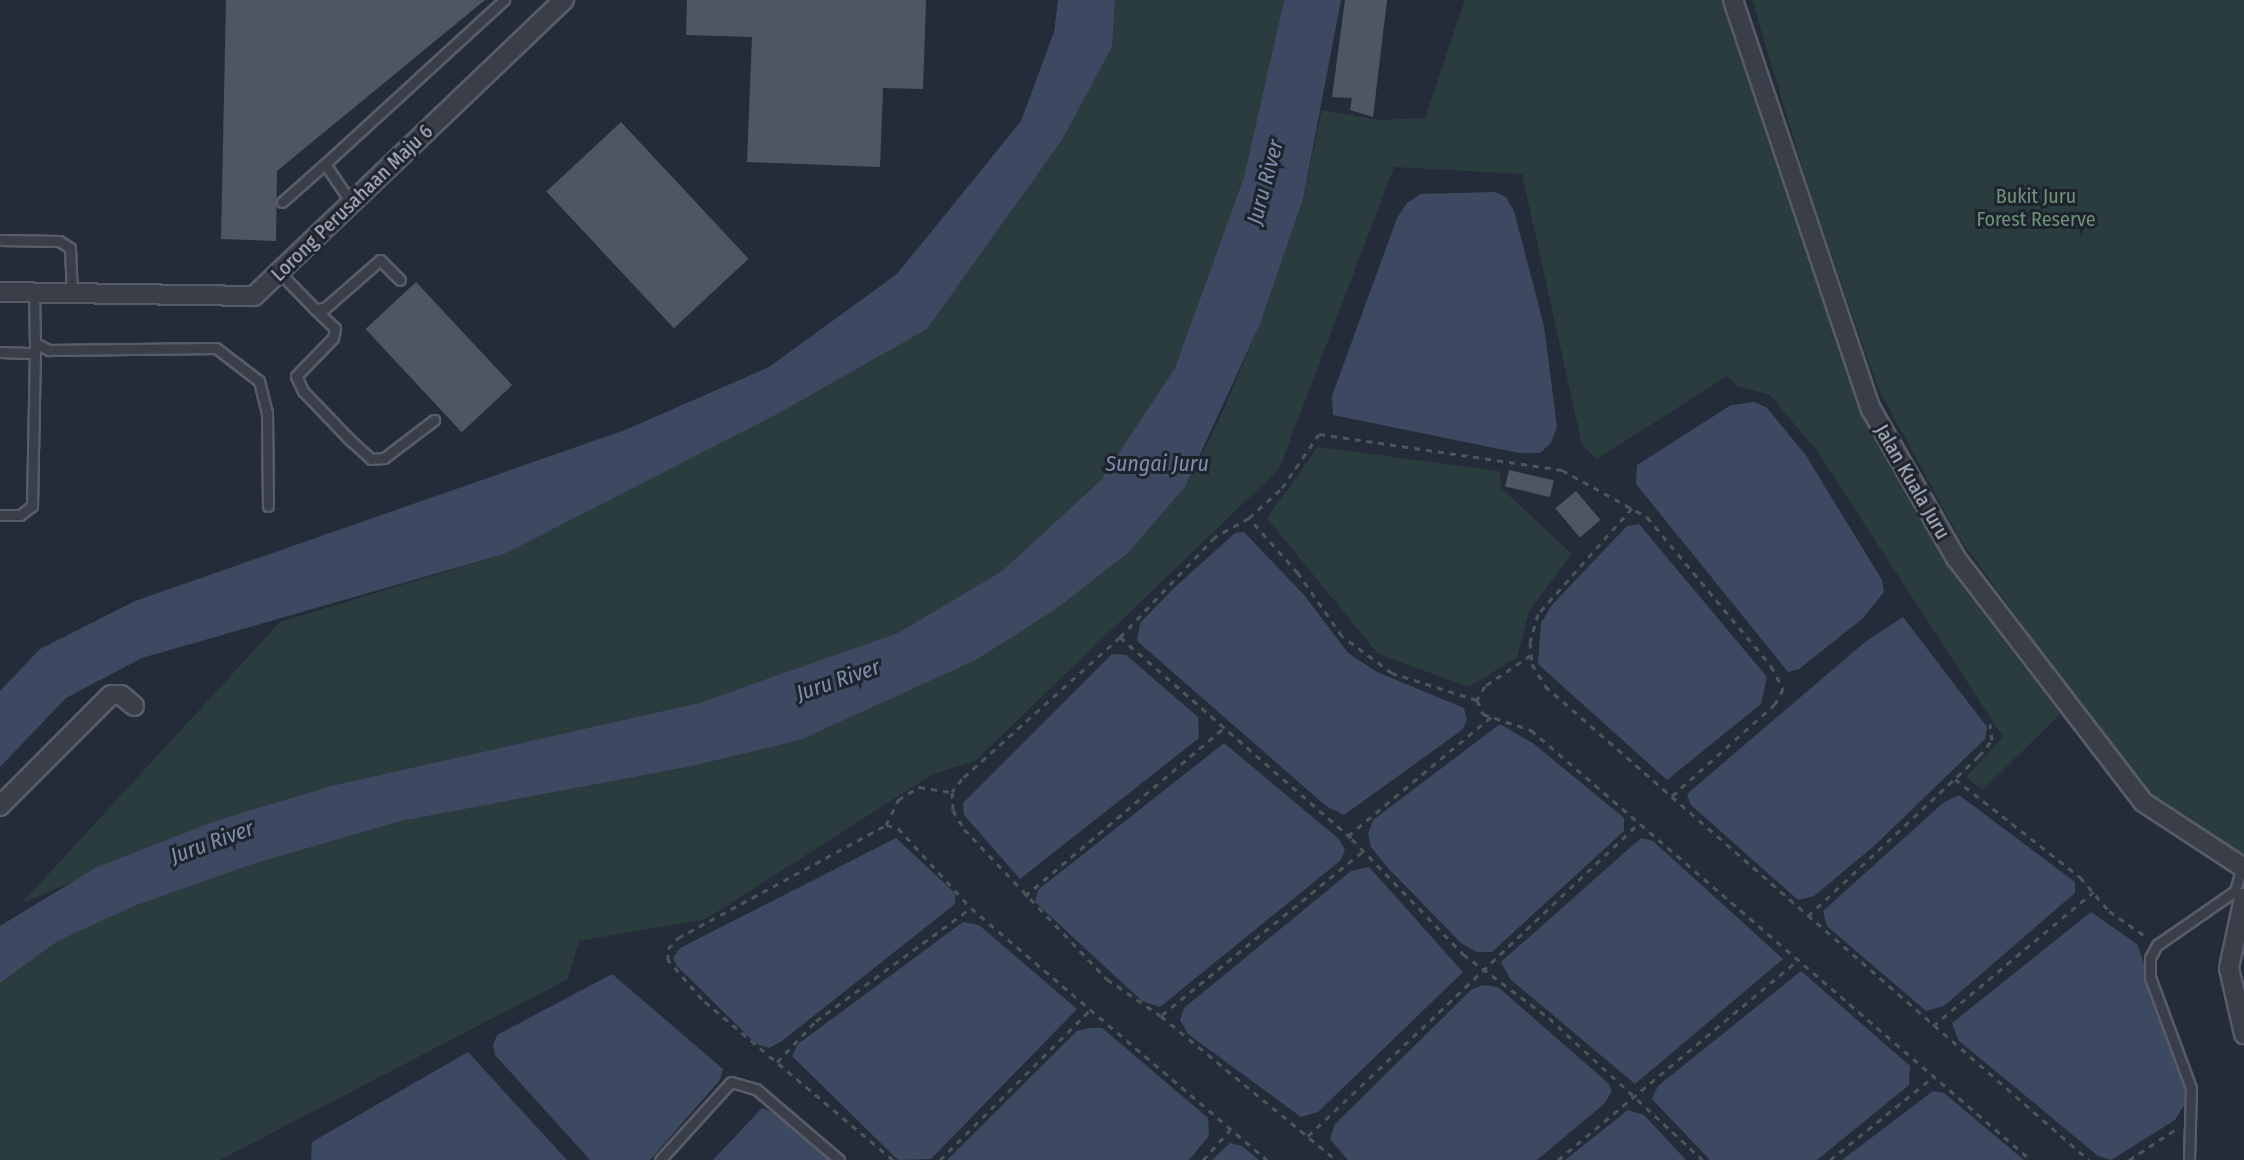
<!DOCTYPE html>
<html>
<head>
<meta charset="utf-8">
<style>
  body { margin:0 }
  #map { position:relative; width:2244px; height:1160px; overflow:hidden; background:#252c39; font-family:"Fira Sans Condensed",sans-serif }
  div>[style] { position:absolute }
  .green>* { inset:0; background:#2b3c3e }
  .water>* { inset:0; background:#3d4960 }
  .building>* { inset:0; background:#4e5664; transform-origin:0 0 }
  .path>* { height:3px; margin-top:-1.5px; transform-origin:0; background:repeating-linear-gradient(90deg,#49575b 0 6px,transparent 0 12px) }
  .roads { filter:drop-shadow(2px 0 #575c67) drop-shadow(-2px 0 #575c67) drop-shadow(0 2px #575c67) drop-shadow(0 -2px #575c67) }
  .lane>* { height:9px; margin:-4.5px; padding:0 4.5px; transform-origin:4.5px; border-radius:4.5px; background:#393e49 }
  .street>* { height:18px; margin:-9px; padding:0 9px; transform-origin:9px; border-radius:9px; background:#393e49 }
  span { translate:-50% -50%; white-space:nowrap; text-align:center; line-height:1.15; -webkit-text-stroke:6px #1e242e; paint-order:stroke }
  .park-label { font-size:20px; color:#6e9379 }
  .street-label { font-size:20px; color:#b4b9c5 }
  .water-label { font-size:22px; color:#7f8eaa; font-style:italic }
</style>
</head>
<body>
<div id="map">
  <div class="green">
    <i style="clip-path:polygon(1115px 0,1284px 0,1244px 177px,1175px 368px,1100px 481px,1002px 571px,898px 633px,794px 671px,699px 703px,331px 786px,218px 820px,22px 903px,280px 622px,504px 554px,927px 329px,1062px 140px,1112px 47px)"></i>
    <i style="clip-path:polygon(1465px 0,1721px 0,1863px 416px,1948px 567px,2060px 714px,1983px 790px,1966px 777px,2003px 737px,1817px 451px,1770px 395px,1737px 386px,1727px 376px,1597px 459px,1582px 445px,1522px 174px,1394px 167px,1279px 469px,975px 761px,933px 774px,706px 919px,579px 941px,568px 979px,220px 1160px,0 1160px,0 983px,58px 941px,134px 906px,253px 864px,401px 821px,692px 766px,800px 740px,976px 660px,1056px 609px,1128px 553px,1185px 487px,1219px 420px,1260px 324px,1303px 199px,1322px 110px,1379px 120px,1425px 118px)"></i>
    <i style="clip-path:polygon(1752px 0,2244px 0,2244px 859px,2145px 792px,1961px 541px,1878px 388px,1814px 206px)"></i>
    <i style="clip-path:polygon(1318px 447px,1499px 471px,1502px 489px,1572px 554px,1529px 611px,1517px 657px,1469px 687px,1378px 654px,1267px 518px)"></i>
  </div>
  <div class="water">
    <i style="clip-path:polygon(1058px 0,1115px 0,1112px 47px,1062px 140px,927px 329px,779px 413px,504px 554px,142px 658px,66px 698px,0 767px,0 691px,40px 649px,135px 601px,625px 430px,769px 367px,897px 274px,1021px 121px,1054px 32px)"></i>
    <i style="clip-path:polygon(1284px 0,1341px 0,1303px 199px,1260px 324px,1185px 487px,1128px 553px,1056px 609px,976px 660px,800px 740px,692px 766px,401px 821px,253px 864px,134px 906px,58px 941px,0 983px,0 926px,97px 867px,218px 820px,331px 786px,699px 703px,898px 633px,1002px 571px,1100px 481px,1175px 368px,1244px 177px)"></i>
    <i style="clip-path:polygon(1495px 192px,1506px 197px,1514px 211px,1544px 326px,1557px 427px,1551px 443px,1540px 453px,1519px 453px,1333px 415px,1332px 396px,1397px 218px,1407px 203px,1421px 194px)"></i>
    <i style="clip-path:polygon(1754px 402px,1766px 407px,1805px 454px,1882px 580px,1884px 592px,1862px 619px,1799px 669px,1788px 672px,1636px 484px,1637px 465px,1731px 405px)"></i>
    <i style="clip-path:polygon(1639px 524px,1767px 677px,1761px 704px,1667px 780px,1538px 664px,1541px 623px,1552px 605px,1627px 526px)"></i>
    <i style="clip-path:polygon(1244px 532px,1305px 596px,1348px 653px,1377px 672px,1464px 708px,1467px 720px,1462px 730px,1344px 815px,1326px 806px,1137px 641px,1140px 623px,1175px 587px,1235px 533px)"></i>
    <i style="clip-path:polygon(1903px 617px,1987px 727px,1985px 739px,1873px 847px,1814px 896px,1798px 900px,1691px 805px,1687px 794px,1865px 642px)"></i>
    <i style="clip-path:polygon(1112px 654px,1126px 655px,1198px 717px,1199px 738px,1020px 879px,964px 815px,963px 803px)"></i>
    <i style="clip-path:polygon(1500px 724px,1534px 744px,1624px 818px,1624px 831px,1492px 952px,1477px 952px,1461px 943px,1388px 868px,1371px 847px,1368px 834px,1373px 820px)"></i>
    <i style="clip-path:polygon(1224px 743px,1339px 839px,1345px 850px,1341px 860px,1160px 1007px,1142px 1001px,1035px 902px,1038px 890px)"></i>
    <i style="clip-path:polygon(1959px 795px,2075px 882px,2075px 893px,1944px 1006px,1926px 1011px,1827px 926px,1823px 911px,1943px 803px)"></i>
    <i style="clip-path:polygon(896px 838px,955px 893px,955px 904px,782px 1041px,769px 1048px,756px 1044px,677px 966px,673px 958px,680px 948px)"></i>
    <i style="clip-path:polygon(1641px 838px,1653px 841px,1783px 959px,1635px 1084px,1510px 979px,1501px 962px)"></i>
    <i style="clip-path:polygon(1369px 867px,1463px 972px,1318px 1112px,1301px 1117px,1188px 1034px,1180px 1020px,1184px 1008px,1351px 871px)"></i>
    <i style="clip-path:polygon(2091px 912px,2137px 944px,2187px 1080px,2186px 1102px,2175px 1120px,2111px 1160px,2098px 1156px,1958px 1040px,1952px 1023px)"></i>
    <i style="clip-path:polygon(963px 922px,979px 925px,1077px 1009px,931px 1159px,898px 1160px,792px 1056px,798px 1044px)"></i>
    <i style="clip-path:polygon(1801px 971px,1910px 1066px,1909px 1085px,1817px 1160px,1710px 1160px,1652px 1099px,1658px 1086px)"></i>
    <i style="clip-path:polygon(612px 974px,723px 1069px,720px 1080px,650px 1160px,590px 1160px,495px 1055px,493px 1045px,497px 1035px)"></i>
    <i style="clip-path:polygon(1482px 985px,1498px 987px,1608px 1083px,1612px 1091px,1604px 1104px,1537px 1160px,1348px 1160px,1330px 1139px,1335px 1124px,1471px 990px)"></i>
    <i style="clip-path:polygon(1089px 1028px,1102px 1028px,1208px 1118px,1209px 1136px,1189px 1160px,947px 1160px,1077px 1031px)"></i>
    <i style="clip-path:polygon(468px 1052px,567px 1160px,311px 1160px,312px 1142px)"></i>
    <i style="clip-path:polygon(1933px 1091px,1944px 1093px,2024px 1160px,1842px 1160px)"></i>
    <i style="clip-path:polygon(762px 1108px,772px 1112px,831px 1160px,713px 1160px)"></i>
    <i style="clip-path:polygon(1628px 1110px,1644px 1115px,1686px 1160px,1565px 1160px)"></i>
    <i style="clip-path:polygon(1230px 1143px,1242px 1146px,1259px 1160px,1212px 1160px)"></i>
  </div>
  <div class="building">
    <i style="clip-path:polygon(226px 0,485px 0,277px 171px,276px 241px,221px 239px)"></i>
    <i style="clip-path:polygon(687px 0,926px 0,923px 89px,883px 88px,880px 167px,747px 162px,752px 37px,686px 35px)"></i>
    <i style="clip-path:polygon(1345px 0,1387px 0,1373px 117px,1350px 110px,1352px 98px,1332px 97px)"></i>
    <i style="left:621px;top:122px;width:187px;height:102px;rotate:47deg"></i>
    <i style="left:416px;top:282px;width:141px;height:69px;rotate:47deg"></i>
    <i style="left:1509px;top:470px;width:46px;height:17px;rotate:13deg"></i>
    <i style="left:1576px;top:491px;width:38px;height:27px;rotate:50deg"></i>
  </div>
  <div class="path">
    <i style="left:1632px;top:508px;width:142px;rotate:131.6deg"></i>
    <i style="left:1538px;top:614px;width:29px;rotate:106deg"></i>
    <i style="left:1530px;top:642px;width:22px;rotate:85deg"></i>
    <i style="left:1532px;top:664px;width:26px;rotate:59deg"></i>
    <i style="left:1545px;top:686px;width:722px;rotate:41.07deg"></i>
    <i style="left:1249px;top:518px;width:39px;rotate:151deg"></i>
    <i style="left:1215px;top:537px;width:138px;rotate:133.5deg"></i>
    <i style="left:1120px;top:637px;width:212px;rotate:138.1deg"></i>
    <i style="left:962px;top:779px;width:16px;rotate:128deg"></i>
    <i style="left:952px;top:792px;width:18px;rotate:87deg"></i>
    <i style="left:953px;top:810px;width:22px;rotate:60deg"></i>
    <i style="left:964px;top:829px;width:207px;rotate:46.4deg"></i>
    <i style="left:1107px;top:979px;width:65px;rotate:34.4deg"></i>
    <i style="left:1161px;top:1016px;width:227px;rotate:39.4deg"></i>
    <i style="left:1120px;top:637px;width:308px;rotate:41deg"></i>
    <i style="left:1352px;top:839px;width:160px;rotate:46deg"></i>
    <i style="left:1463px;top:954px;width:107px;rotate:36.7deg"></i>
    <i style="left:1549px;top:1018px;width:209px;rotate:42.7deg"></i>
    <i style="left:1531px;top:655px;width:55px;rotate:146deg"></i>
    <i style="left:1485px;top:686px;width:16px;rotate:120deg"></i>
    <i style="left:1477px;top:700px;width:15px;rotate:67deg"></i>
    <i style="left:1483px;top:714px;width:51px;rotate:18.4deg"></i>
    <i style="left:1531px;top:730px;width:659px;rotate:40.7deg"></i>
    <i style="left:1477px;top:700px;width:89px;rotate:-162.4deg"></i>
    <i style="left:1392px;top:673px;width:62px;rotate:-143.5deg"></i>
    <i style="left:1342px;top:636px;width:77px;rotate:-124.9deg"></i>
    <i style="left:1298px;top:573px;width:74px;rotate:-131.7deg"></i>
    <i style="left:1249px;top:518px;width:45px;rotate:-42.3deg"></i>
    <i style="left:1282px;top:488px;width:65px;rotate:-55.6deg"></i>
    <i style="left:1319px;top:434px;width:246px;rotate:8.4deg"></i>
    <i style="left:1562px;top:470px;width:97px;rotate:28.9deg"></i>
    <i style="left:1647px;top:517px;width:194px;rotate:50.2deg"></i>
    <i style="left:1771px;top:666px;width:26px;rotate:62deg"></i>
    <i style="left:1783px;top:689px;width:17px;rotate:118deg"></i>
    <i style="left:1775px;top:704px;width:141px;rotate:138.2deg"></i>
    <i style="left:1955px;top:779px;width:159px;rotate:38.1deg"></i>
    <i style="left:2080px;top:877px;width:45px;rotate:49.5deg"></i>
    <i style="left:2109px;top:911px;width:47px;rotate:34.7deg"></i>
    <i style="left:886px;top:825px;width:28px;rotate:-64deg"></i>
    <i style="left:898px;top:800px;width:25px;rotate:-32deg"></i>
    <i style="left:919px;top:787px;width:33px;rotate:9deg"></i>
    <i style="left:1348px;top:836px;width:187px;rotate:-39.8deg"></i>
    <i style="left:1025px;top:896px;width:260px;rotate:-40.2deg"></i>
    <i style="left:1808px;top:916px;width:234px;rotate:-43.1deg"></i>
    <i style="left:1979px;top:756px;width:21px;rotate:-51deg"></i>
    <i style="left:1992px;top:740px;width:16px;rotate:-97deg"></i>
    <i style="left:1162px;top:1015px;width:259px;rotate:-39.2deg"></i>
    <i style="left:1933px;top:1026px;width:209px;rotate:-39.9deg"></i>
    <i style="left:777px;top:1062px;width:57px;rotate:-46.4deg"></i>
    <i style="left:816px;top:1021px;width:192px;rotate:-36.1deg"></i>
    <i style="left:1308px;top:1136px;width:454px;rotate:-43.4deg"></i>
    <i style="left:893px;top:1160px;width:250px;rotate:-139.9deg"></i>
    <i style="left:702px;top:999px;width:52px;rotate:-131.1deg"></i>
    <i style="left:668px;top:960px;width:11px;rotate:-90deg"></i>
    <i style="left:668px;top:949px;width:15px;rotate:-48deg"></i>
    <i style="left:678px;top:938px;width:237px;rotate:-28.5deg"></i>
    <i style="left:886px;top:825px;width:12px;rotate:14deg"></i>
    <i style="left:898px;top:828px;width:108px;rotate:47.6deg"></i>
    <i style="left:971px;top:908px;width:389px;rotate:40.4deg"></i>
    <i style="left:940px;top:1160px;width:211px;rotate:-45deg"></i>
    <i style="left:1203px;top:1160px;width:40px;rotate:-48deg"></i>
    <i style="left:1558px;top:1160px;width:314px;rotate:-39.8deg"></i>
    <i style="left:1830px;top:1160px;width:131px;rotate:-38.8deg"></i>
    <i style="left:2129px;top:1160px;width:56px;rotate:-33.4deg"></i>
  </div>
  <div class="roads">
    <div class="lane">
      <i style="left:282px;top:202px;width:57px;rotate:-41.5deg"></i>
      <i style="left:352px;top:204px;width:48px;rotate:-124deg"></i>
      <i style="left:325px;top:164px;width:243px;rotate:-42.5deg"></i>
      <i style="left:0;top:240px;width:59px;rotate:1deg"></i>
      <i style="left:59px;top:241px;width:13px;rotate:32deg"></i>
      <i style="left:70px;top:248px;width:45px;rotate:87.5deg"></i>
      <i style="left:280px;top:273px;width:50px;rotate:45.8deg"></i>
      <i style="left:315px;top:309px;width:10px;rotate:-6deg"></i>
      <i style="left:325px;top:308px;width:73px;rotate:-41.1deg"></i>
      <i style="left:380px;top:260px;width:28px;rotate:45deg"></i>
      <i style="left:34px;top:292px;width:51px;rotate:88.9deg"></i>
      <i style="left:35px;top:343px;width:16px;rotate:27deg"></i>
      <i style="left:49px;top:350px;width:167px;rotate:-0.7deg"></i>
      <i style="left:216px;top:348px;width:54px;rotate:37.5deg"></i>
      <i style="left:259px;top:381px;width:32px;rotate:76deg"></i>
      <i style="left:267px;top:412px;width:94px;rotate:89.4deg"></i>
      <i style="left:315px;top:309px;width:28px;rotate:44deg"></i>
      <i style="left:335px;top:328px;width:10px;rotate:101deg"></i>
      <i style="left:333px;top:338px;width:53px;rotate:134.2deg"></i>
      <i style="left:296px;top:376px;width:17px;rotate:65deg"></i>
      <i style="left:303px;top:391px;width:68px;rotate:46.2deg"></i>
      <i style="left:350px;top:440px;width:28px;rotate:42deg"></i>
      <i style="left:371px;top:459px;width:13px;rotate:-4deg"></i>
      <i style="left:384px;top:458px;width:63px;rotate:-37.2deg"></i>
      <i style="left:0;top:352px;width:35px;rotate:2deg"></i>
      <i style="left:0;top:515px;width:20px"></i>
      <i style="left:20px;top:515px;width:15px;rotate:-37deg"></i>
      <i style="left:32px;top:506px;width:163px;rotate:-88.9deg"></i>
      <i style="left:660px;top:1160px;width:105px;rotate:-47.7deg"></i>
      <i style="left:731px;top:1082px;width:26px;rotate:16deg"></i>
      <i style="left:756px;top:1089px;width:109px;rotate:40.5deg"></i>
      <i style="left:2189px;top:1160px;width:72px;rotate:-88.4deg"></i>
      <i style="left:2191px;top:1088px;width:118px;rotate:-110.3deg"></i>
      <i style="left:2150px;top:977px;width:19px;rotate:-90deg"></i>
      <i style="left:2150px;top:958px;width:15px;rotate:-62deg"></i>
      <i style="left:2157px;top:945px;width:95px;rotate:-34.7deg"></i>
      <i style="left:2235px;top:891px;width:25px;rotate:-74deg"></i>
    </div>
    <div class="street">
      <i style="left:1733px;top:0;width:432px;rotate:71.4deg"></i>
      <i style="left:1871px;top:409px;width:172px;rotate:60.3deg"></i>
      <i style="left:1956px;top:558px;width:307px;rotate:52.5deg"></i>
      <i style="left:2143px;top:802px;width:121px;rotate:33.2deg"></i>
      <i style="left:0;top:292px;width:254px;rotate:0.9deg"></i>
      <i style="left:254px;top:296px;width:429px;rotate:-43.7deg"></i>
      <i style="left:0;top:806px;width:157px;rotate:-45deg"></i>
      <i style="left:111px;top:695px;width:10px"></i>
      <i style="left:121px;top:695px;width:17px;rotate:40deg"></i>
      <i style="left:2244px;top:898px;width:72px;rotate:102.1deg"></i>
      <i style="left:2229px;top:968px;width:68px;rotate:77.2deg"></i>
    </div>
  </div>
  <div class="park-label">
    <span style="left:2036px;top:208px">Bukit Juru<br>Forest Reserve</span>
  </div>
  <div class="street-label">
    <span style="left:352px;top:203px;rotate:-44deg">Lorong Perusahaan Maju 6</span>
    <span style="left:1912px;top:482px;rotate:60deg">Jalan Kuala Juru</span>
  </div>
  <div class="water-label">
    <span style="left:1265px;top:182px;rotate:-75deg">Juru River</span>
    <span style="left:1157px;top:464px">Sungai Juru</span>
    <span style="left:838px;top:680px;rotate:-19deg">Juru River</span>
    <span style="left:212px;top:842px;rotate:-20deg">Juru River</span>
  </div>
</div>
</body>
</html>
